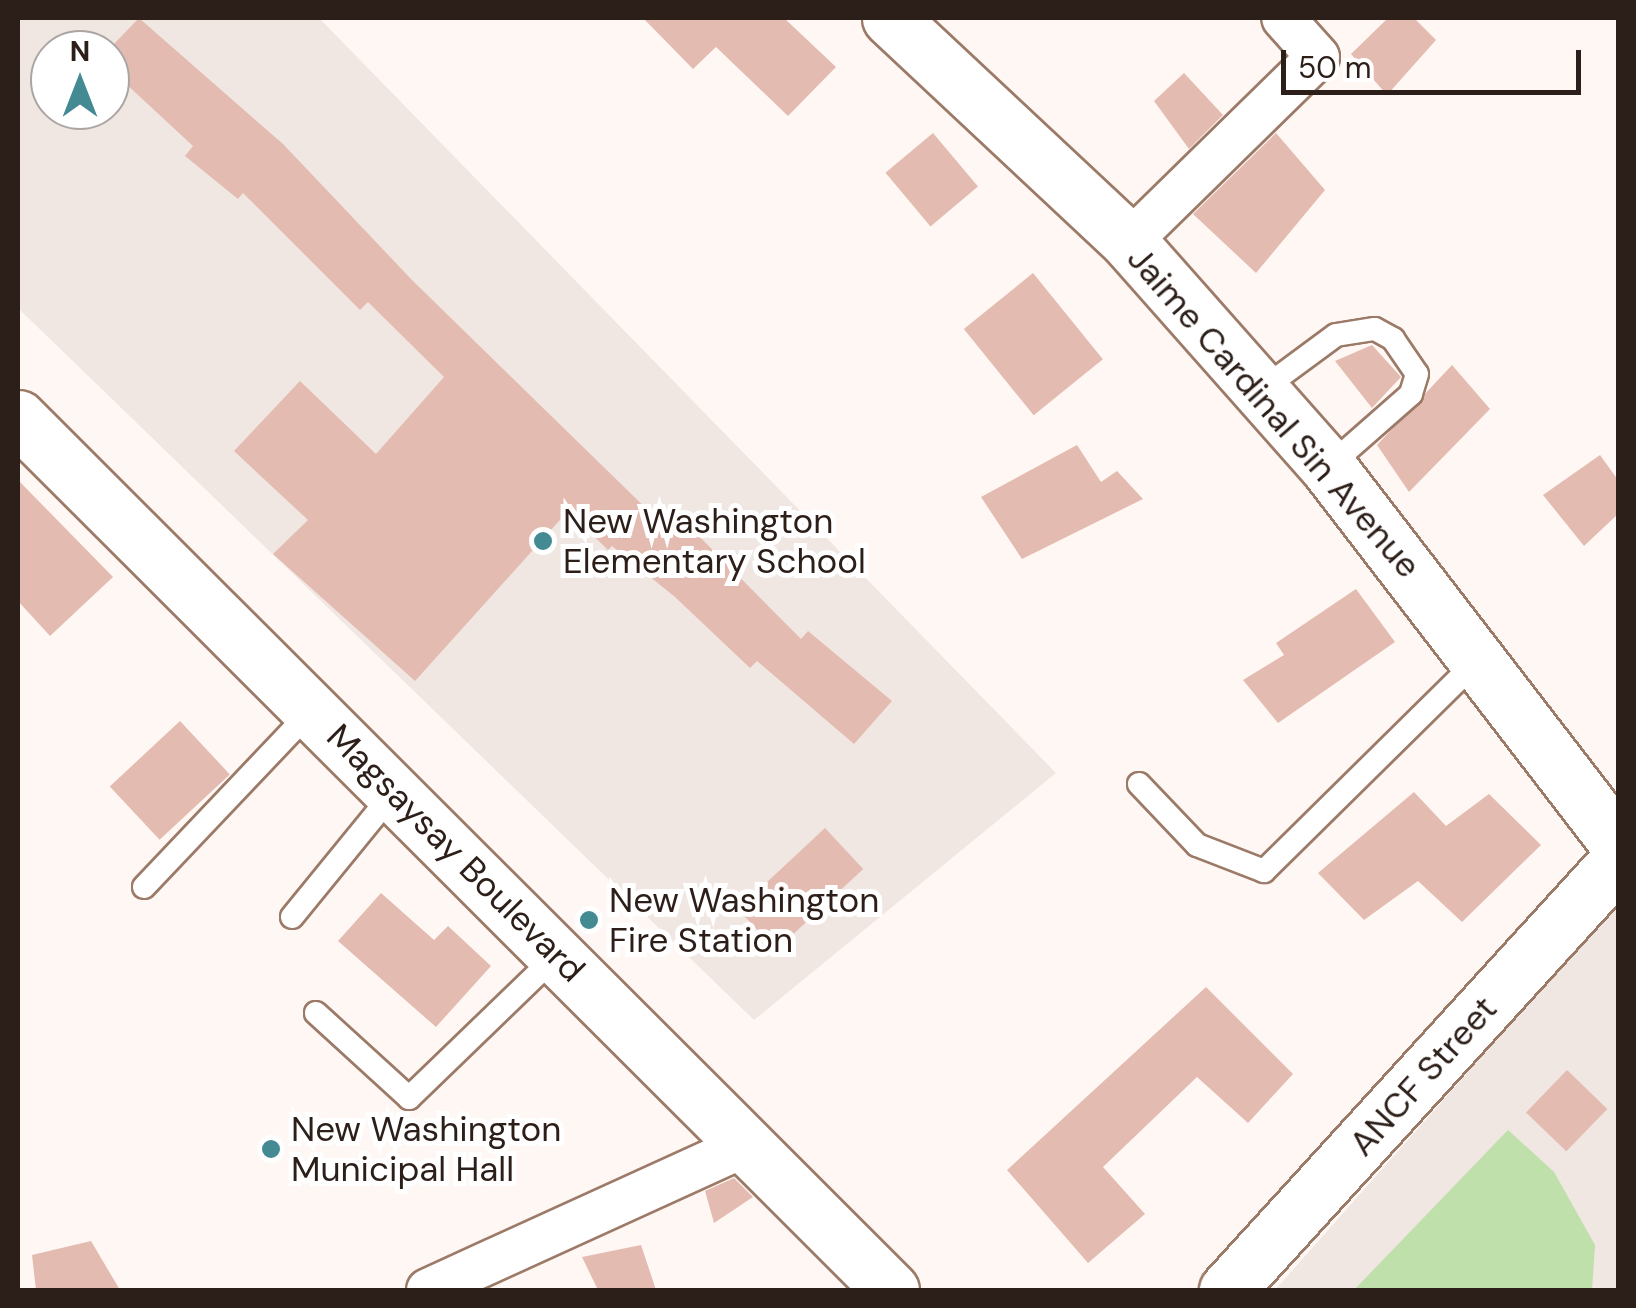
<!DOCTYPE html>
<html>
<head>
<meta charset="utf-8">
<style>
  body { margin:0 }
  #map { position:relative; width:1636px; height:1308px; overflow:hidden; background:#fff7f3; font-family:"DM Sans",sans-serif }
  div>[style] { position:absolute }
  .built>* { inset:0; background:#f0e6e2 }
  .green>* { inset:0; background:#bfdfab }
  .building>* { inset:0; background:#e4bbb0; transform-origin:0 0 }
  .roads { filter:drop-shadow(2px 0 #9c7a68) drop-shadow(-2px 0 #9c7a68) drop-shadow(0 2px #9c7a68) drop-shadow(0 -2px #9c7a68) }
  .service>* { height:22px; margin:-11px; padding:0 11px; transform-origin:11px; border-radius:11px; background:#fff }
  .minor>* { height:42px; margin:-21px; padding:0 21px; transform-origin:21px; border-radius:21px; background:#fff }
  .secondary>* { height:55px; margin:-27.5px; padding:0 27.5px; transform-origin:27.5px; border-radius:27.5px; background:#fff }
  .dots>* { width:28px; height:28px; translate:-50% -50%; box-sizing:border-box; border:5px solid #fff; border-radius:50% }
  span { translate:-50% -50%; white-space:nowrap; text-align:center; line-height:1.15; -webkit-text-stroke:10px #fff; paint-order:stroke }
  .street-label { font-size:35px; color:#2c1e18 }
  .poi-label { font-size:35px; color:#2c1e18 }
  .left { translate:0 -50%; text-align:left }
  .frame { position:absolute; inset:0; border:20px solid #2c1e18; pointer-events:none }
  .north { position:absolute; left:30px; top:30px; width:100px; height:100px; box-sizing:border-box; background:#fff; border:2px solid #aba5a3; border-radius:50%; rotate:0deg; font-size:28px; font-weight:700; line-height:40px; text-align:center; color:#2c1e18 }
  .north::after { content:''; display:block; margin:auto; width:35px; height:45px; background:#438a92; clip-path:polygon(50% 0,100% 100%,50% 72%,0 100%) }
  .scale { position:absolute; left:1281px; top:50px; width:300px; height:45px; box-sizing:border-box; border:5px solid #2c1e18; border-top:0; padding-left:12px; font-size:30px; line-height:35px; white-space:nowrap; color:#2c1e18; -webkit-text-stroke:8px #fff; paint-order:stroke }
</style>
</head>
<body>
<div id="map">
  <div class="built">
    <i style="clip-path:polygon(evenodd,18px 18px,319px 18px,1056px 773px,754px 1020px,18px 308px,18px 18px,50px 50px,110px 50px,110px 110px,50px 110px,50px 50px)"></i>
    <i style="clip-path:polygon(1618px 903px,1618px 1290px,1275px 1290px)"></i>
  </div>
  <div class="green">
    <i style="clip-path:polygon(1508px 1130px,1554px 1172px,1595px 1245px,1592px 1290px,1354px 1290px)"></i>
  </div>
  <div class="building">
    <i style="clip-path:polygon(139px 18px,283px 144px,412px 280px,660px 522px,672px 509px,801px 639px,808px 631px,892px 701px,854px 744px,757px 661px,750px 668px,675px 597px,612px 546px,608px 550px,568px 511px,415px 681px,273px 554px,308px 520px,234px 451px,300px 381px,376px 454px,444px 377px,368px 302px,360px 310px,243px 193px,238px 199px,185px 156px,193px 146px,110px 69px,110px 48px)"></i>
    <i style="clip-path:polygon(643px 18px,784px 18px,836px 67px,788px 116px,716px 47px,693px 69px)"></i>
    <i style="clip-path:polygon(1388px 18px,1414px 18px,1436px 40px,1387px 95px,1351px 54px)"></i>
    <i style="clip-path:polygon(1184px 73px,1223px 115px,1189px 149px,1154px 101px)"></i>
    <i style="left:933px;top:133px;width:70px;height:62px;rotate:50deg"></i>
    <i style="clip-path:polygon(1276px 133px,1325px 190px,1256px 273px,1193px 214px)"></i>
    <i style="left:1033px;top:273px;width:111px;height:89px;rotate:51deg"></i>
    <i style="clip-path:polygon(1372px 345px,1401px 377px,1372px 408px,1335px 361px)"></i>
    <i style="clip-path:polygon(1452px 365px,1490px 409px,1409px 492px,1377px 445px)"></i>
    <i style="clip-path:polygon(1077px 445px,1101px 482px,1117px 471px,1143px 499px,1022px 559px,981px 497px)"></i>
    <i style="clip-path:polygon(1600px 455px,1618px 480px,1618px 514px,1584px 546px,1543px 495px)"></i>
    <i style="clip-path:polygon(18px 480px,113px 577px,50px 636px,18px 601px)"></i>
    <i style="clip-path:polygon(1356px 589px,1395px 642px,1278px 723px,1243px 680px,1284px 655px,1276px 643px)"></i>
    <i style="left:180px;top:721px;width:73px;height:96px;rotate:47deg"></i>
    <i style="clip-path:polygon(1414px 792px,1446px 826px,1489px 794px,1541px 845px,1462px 922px,1418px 881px,1364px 920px,1318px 873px)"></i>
    <i style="left:825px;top:828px;width:56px;height:119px;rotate:47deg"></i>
    <i style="clip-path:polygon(381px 893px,434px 940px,448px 926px,491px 966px,436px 1027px,338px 941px)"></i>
    <i style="clip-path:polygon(1206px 987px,1293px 1074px,1248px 1123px,1197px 1077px,1103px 1167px,1145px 1214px,1088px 1263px,1007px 1170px)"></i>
    <i style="left:1567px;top:1070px;width:56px;height:59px;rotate:44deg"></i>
    <i style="clip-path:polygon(734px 1178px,753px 1197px,714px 1223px,705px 1191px)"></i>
    <i style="clip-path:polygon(91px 1241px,120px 1290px,36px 1290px,32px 1255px)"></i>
    <i style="clip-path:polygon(641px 1245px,656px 1290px,598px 1290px,582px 1257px)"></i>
  </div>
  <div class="roads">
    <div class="service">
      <i style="left:1260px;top:391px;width:94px;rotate:-36.4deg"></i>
      <i style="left:1336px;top:335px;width:39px;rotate:-9deg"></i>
      <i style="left:1375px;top:329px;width:21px;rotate:29deg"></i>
      <i style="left:1393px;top:339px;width:42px;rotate:55.6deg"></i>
      <i style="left:1417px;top:374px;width:21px;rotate:107deg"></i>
      <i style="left:1411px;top:394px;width:111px;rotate:138.7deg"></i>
      <i style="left:1139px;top:784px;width:84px;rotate:46.4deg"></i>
      <i style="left:1197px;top:845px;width:72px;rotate:21.2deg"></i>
      <i style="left:1264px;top:871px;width:301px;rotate:-44.6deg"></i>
      <i style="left:144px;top:887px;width:245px;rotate:-46.5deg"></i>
      <i style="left:292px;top:917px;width:160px;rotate:-50.8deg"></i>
      <i style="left:316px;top:1013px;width:126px;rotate:42.4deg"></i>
      <i style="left:409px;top:1098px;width:206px;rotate:-44deg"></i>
    </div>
    <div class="minor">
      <i style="left:1129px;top:242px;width:264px;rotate:-44.4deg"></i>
      <i style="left:1318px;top:57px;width:52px;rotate:-131.9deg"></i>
      <i style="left:428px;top:1290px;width:352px;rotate:-24.5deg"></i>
    </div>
    <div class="secondary">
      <i style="left:890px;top:18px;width:328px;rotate:43.1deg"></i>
      <i style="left:1129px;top:242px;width:300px;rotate:48.5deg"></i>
      <i style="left:1328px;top:467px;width:476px;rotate:52.4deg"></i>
      <i style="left:18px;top:418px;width:1234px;rotate:44.97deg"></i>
      <i style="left:1227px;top:1290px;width:580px;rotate:-47.65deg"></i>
    </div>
  </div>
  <div class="dots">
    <i style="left:543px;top:541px;background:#438a92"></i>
    <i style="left:589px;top:920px;background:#438a92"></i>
    <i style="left:271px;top:1149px;background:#438a92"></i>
  </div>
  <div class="street-label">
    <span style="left:1274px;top:412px;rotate:49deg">Jaime Cardinal Sin Avenue</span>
    <span style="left:456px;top:853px;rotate:45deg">Magsaysay Boulevard</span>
    <span style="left:1423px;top:1076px;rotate:-48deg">ANCF Street</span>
  </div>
  <div class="poi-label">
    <span class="left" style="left:563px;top:541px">New Washington<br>Elementary School</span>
    <span class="left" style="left:609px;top:920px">New Washington<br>Fire Station</span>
    <span class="left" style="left:291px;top:1149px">New Washington<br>Municipal Hall</span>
  </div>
  <div class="frame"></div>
  <div class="north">N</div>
  <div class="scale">50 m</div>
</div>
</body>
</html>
